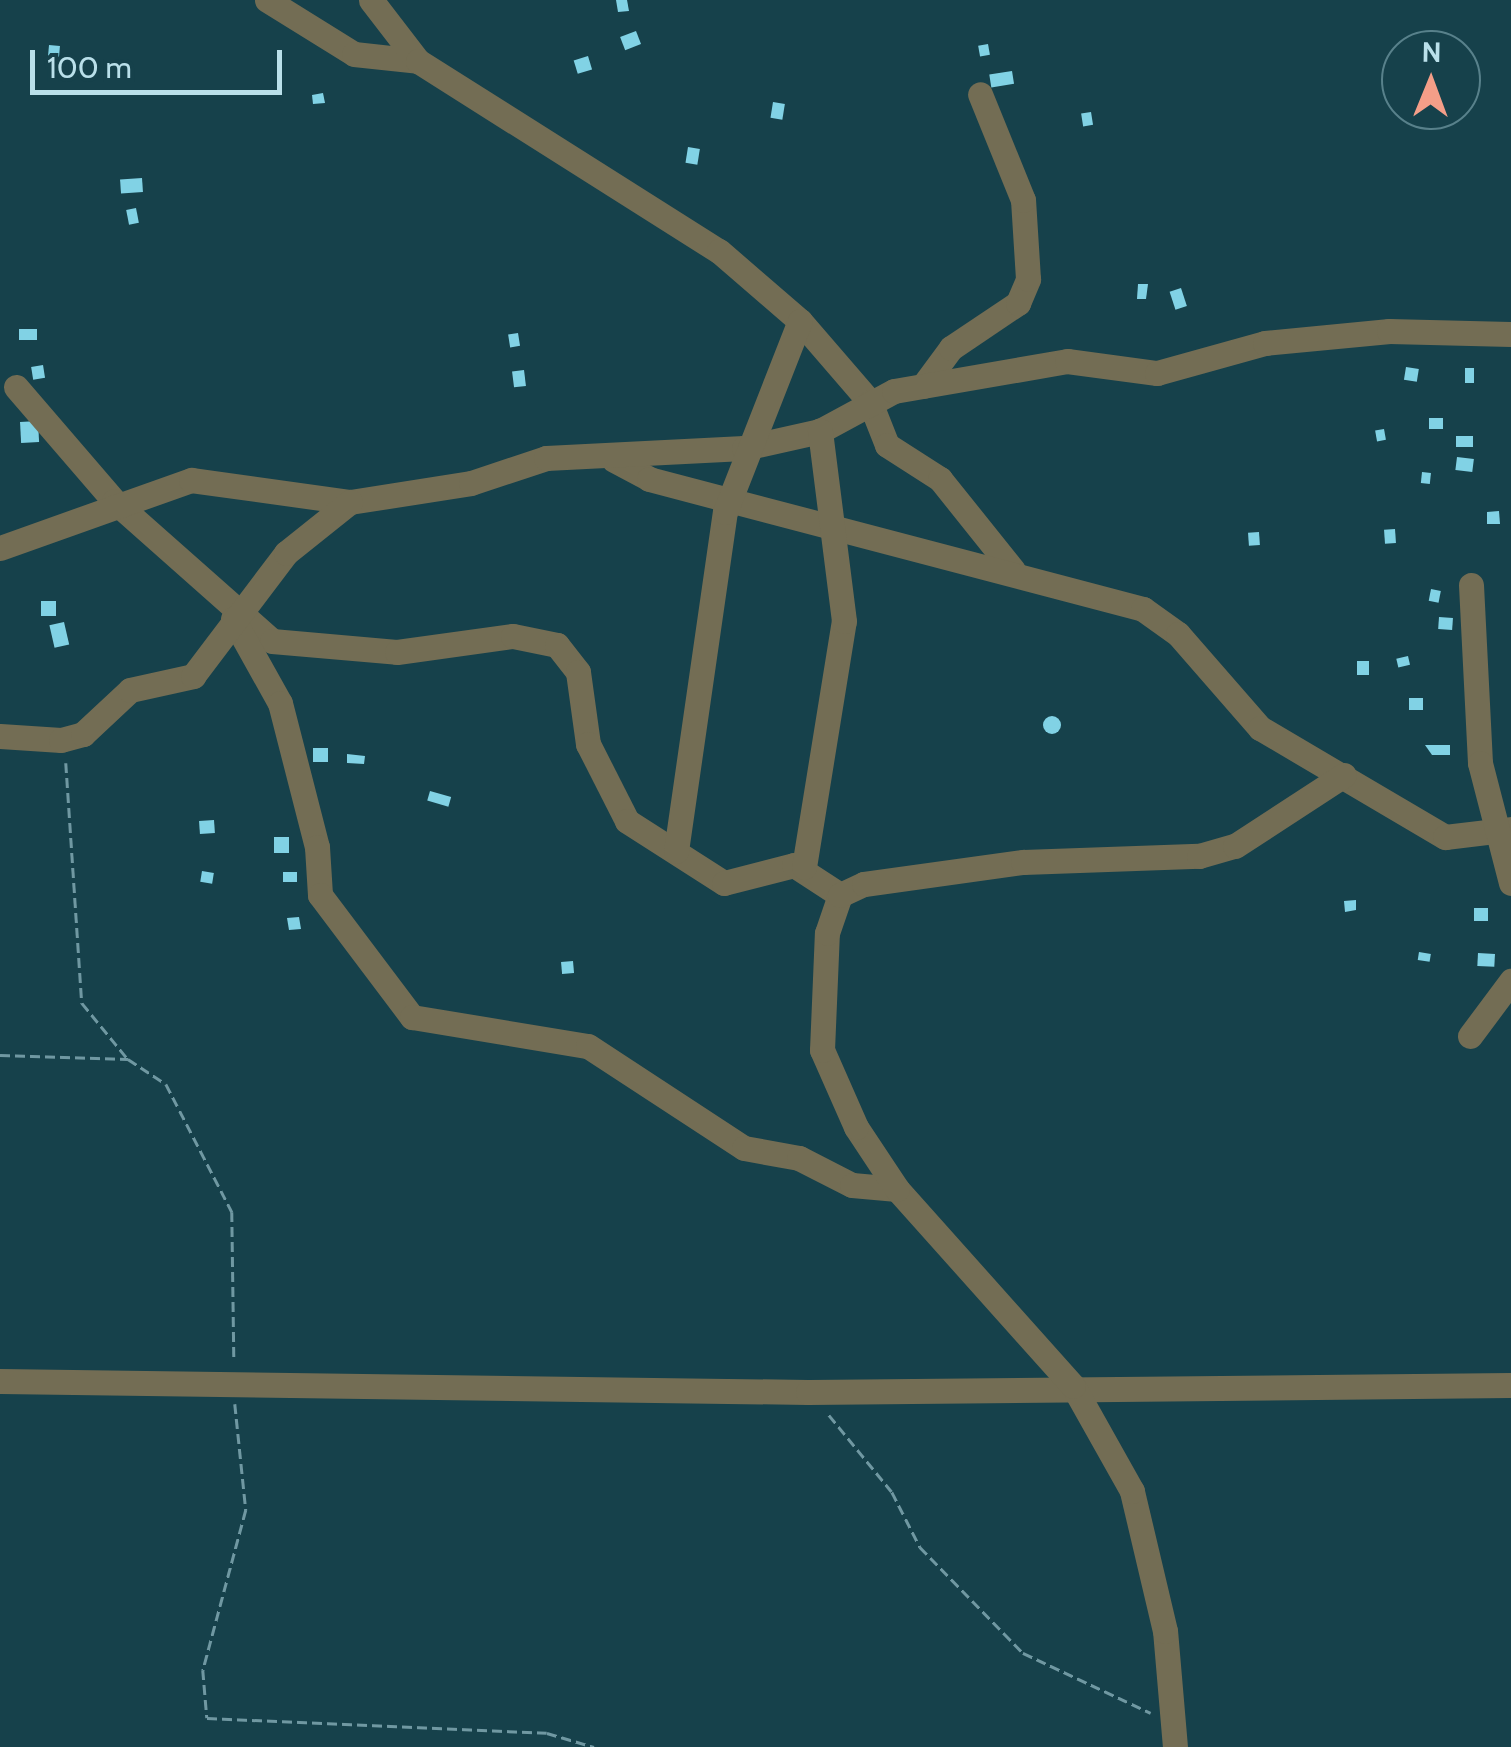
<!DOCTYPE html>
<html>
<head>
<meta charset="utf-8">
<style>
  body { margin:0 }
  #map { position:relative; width:1511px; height:1747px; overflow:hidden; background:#16414b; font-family:Cabin,sans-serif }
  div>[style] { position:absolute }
  .building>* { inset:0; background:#81d2e5; transform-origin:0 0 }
  .round { border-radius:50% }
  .path>* { height:2.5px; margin-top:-1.25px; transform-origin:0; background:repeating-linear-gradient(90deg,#7098a2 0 10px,transparent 0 15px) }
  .minor>* { height:25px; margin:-12.5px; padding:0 12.5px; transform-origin:12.5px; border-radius:12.5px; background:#736d54 }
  span { translate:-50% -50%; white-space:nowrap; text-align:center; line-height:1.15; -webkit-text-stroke:10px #16414b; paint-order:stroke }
  .north { position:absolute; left:1381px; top:30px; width:100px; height:100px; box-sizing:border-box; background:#16414b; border:2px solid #58818b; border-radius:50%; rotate:1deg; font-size:28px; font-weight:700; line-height:40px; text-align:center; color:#bae0ea }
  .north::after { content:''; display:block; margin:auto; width:35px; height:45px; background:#f49e88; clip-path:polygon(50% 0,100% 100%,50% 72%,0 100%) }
  .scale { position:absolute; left:30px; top:50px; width:252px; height:45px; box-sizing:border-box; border:5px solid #bae0ea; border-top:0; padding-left:12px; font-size:30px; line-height:35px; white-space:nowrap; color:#bae0ea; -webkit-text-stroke:8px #16414b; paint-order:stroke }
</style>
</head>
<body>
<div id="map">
  <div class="building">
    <i style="clip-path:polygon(616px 0,627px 0,629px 11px,618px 12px)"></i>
    <i style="left:636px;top:31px;width:14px;height:17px;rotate:69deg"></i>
    <i style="left:988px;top:44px;width:11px;height:10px;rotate:80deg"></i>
    <i style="left:49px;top:45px;width:11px;height:11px;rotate:5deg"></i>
    <i style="left:588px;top:56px;width:14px;height:15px;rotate:73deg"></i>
    <i style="left:1012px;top:71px;width:13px;height:23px;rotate:81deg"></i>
    <i style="clip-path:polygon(323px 93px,325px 103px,313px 104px,312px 95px)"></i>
    <i style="left:773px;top:102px;width:12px;height:16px;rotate:9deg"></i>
    <i style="left:1091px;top:112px;width:13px;height:10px;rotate:81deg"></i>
    <i style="left:688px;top:147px;width:12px;height:16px;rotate:9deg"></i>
    <i style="left:142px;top:178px;width:14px;height:22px;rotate:86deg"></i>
    <i style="left:136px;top:208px;width:15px;height:10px;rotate:79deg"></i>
    <i style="clip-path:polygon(1138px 284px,1148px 284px,1146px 299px,1137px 299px)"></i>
    <i style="left:1181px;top:288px;width:19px;height:12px;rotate:72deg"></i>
    <i style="left:19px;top:329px;width:18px;height:11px"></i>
    <i style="left:518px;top:333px;width:13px;height:10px;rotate:81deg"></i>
    <i style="left:43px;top:365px;width:13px;height:12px;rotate:81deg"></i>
    <i style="left:1406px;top:367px;width:13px;height:13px;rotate:9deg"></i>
    <i style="left:1465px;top:368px;width:9px;height:15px"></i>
    <i style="left:524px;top:370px;width:16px;height:12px;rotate:83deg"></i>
    <i style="left:1429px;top:418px;width:14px;height:11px"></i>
    <i style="left:38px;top:421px;width:21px;height:18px;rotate:87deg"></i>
    <i style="left:1384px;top:429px;width:11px;height:9px;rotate:80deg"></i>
    <i style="left:1456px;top:436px;width:17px;height:11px"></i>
    <i style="left:1457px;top:457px;width:17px;height:13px;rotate:7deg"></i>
    <i style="left:1422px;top:472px;width:9px;height:11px;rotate:6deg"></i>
    <i style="clip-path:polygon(1499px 511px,1500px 524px,1487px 524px,1487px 512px)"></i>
    <i style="left:1395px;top:529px;width:14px;height:11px;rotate:86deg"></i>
    <i style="left:1259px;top:532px;width:13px;height:11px;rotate:86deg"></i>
    <i style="left:1431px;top:589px;width:10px;height:12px;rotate:11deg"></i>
    <i style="left:41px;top:601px;width:15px;height:15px"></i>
    <i style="left:1439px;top:617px;width:14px;height:12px;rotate:4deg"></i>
    <i style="left:64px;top:622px;width:23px;height:15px;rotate:77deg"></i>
    <i style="left:1408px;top:656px;width:9px;height:12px;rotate:77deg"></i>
    <i style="left:1357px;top:661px;width:12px;height:14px"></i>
    <i style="left:1409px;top:698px;width:14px;height:12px"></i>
    <i class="round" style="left:1043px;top:716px;width:18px;height:18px"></i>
    <i style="clip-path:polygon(1425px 745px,1450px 745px,1450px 755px,1432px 755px)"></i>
    <i style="left:313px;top:748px;width:15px;height:14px"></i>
    <i style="clip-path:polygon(347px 754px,365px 756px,364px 764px,347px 763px)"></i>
    <i style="left:430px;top:791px;width:22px;height:10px;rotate:16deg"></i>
    <i style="left:214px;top:820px;width:13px;height:15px;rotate:86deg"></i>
    <i style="left:274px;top:837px;width:15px;height:16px"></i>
    <i style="left:202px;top:871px;width:12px;height:11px;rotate:9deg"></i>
    <i style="left:283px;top:872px;width:14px;height:10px"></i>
    <i style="clip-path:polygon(1356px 900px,1356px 910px,1345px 912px,1344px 901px)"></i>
    <i style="left:1474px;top:908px;width:14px;height:13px"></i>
    <i style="clip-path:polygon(299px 917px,301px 929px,289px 930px,287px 918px)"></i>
    <i style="left:1419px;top:952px;width:12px;height:8px;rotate:9deg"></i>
    <i style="left:1478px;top:953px;width:17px;height:13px;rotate:3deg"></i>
    <i style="left:573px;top:961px;width:12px;height:12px;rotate:85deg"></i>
  </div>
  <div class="path">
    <i style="left:66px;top:763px;width:241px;rotate:86.2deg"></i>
    <i style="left:82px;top:1003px;width:71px;rotate:50.7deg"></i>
    <i style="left:0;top:1055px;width:128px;rotate:1.8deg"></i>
    <i style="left:128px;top:1059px;width:45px;rotate:33.3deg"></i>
    <i style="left:166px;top:1084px;width:144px;rotate:62.7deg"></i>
    <i style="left:232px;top:1212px;width:149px;rotate:89.2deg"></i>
    <i style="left:235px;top:1404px;width:107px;rotate:84.1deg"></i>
    <i style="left:246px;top:1510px;width:166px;rotate:105deg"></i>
    <i style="left:203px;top:1670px;width:48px;rotate:85.2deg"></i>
    <i style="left:207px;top:1718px;width:340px;rotate:2.5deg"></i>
    <i style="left:547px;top:1733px;width:49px;rotate:16.6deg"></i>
    <i style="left:829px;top:1415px;width:99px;rotate:50.7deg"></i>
    <i style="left:892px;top:1492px;width:62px;rotate:63deg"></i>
    <i style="left:920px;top:1547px;width:148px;rotate:45.8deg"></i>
    <i style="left:1023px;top:1653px;width:141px;rotate:25.1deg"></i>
  </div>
  <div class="minor">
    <i style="left:267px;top:0;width:102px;rotate:31.8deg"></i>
    <i style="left:354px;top:54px;width:64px;rotate:6.2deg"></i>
    <i style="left:371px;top:0;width:77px;rotate:52.4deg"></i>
    <i style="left:418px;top:61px;width:356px;rotate:32.3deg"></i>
    <i style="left:719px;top:251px;width:107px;rotate:40.8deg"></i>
    <i style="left:800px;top:321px;width:107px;rotate:49.2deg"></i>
    <i style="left:870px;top:402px;width:46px;rotate:68.4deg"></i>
    <i style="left:887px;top:445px;width:63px;rotate:32.7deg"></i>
    <i style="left:940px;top:479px;width:117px;rotate:51.3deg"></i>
    <i style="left:923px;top:386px;width:47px;rotate:-53.6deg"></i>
    <i style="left:951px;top:348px;width:81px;rotate:-33.9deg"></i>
    <i style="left:1018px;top:303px;width:26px;rotate:-67deg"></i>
    <i style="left:1028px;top:279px;width:79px;rotate:-93.6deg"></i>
    <i style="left:1023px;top:200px;width:114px;rotate:-112.1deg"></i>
    <i style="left:16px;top:387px;width:150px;rotate:49.3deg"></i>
    <i style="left:114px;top:501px;width:211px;rotate:41.5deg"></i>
    <i style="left:272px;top:641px;width:125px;rotate:5deg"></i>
    <i style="left:397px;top:652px;width:117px;rotate:-7.9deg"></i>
    <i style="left:513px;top:636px;width:45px;rotate:11.6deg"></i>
    <i style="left:557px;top:645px;width:34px;rotate:52deg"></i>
    <i style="left:578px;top:672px;width:73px;rotate:82.1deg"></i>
    <i style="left:588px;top:744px;width:86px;rotate:63.1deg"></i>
    <i style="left:627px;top:821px;width:115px;rotate:32.6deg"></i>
    <i style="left:724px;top:883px;width:72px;rotate:-14.4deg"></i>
    <i style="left:794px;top:865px;width:55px;rotate:33.1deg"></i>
    <i style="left:614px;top:460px;width:40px;rotate:28deg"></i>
    <i style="left:649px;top:479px;width:511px;rotate:14.74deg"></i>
    <i style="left:1143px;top:609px;width:43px;rotate:35.5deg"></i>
    <i style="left:1178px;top:634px;width:125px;rotate:48.9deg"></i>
    <i style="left:1260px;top:728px;width:215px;rotate:30.5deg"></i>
    <i style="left:1445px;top:837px;width:66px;rotate:-6.9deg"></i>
    <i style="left:0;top:548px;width:203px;rotate:-19.6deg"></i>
    <i style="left:191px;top:480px;width:161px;rotate:7.9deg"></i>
    <i style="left:350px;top:502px;width:122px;rotate:-8.9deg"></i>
    <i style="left:471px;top:483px;width:79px;rotate:-18.4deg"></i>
    <i style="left:546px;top:458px;width:198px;rotate:-2.9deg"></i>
    <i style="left:744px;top:448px;width:78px;rotate:-12.6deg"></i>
    <i style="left:820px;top:431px;width:84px;rotate:-28.4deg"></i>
    <i style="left:894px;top:391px;width:176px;rotate:-9.8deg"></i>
    <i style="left:1067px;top:361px;width:91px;rotate:7.6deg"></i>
    <i style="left:1157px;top:373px;width:112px;rotate:-15.5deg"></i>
    <i style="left:1265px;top:343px;width:125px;rotate:-5.5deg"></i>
    <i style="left:1389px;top:331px;width:122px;rotate:1.4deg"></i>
    <i style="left:1471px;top:585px;width:178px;rotate:87.1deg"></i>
    <i style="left:1480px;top:763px;width:124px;rotate:75.5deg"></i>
    <i style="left:233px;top:619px;width:96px;rotate:60.8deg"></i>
    <i style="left:280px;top:703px;width:149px;rotate:75.6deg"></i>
    <i style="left:317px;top:847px;width:48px;rotate:86.4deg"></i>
    <i style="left:320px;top:895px;width:153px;rotate:53deg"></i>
    <i style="left:412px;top:1017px;width:178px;rotate:9.4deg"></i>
    <i style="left:588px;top:1046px;width:186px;rotate:33.2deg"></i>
    <i style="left:744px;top:1148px;width:56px;rotate:10.3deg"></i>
    <i style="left:799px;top:1158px;width:59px;rotate:27deg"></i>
    <i style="left:852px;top:1185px;width:45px;rotate:5.1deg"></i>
    <i style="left:0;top:736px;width:61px;rotate:3.8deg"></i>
    <i style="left:61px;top:740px;width:23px;rotate:-15deg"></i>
    <i style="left:83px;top:734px;width:64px;rotate:-43.1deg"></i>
    <i style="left:130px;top:690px;width:65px;rotate:-12.5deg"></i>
    <i style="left:193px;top:676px;width:154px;rotate:-52.9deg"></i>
    <i style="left:286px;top:553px;width:82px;rotate:-38.6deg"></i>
    <i style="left:676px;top:851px;width:343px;rotate:-81.8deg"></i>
    <i style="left:725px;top:512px;width:205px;rotate:-68.6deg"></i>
    <i style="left:804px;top:867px;width:249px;rotate:-80.8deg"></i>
    <i style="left:844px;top:621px;width:192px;rotate:-97.2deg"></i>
    <i style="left:1470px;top:1036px;width:69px;rotate:-53.3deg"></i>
    <i style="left:0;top:1381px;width:808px;rotate:0.78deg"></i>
    <i style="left:808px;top:1392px;width:703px;rotate:-0.57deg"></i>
    <i style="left:1175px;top:1747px;width:116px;rotate:-94.9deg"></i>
    <i style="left:1165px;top:1631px;width:144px;rotate:-103.3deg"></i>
    <i style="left:1132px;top:1491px;width:120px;rotate:-119.3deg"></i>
    <i style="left:1073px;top:1386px;width:264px;rotate:-131.8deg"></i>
    <i style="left:897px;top:1189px;width:74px;rotate:-123.5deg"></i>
    <i style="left:856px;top:1127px;width:84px;rotate:-113.8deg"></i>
    <i style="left:822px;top:1050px;width:117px;rotate:-87.6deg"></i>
    <i style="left:827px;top:933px;width:40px;rotate:-71.1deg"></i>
    <i style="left:840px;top:895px;width:26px;rotate:-25deg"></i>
    <i style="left:864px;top:884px;width:161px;rotate:-7.9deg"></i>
    <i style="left:1023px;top:862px;width:176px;rotate:-2deg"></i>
    <i style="left:1199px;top:856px;width:37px;rotate:-16deg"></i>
    <i style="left:1235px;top:846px;width:130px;rotate:-33.1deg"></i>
  </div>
  <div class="north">N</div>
  <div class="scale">100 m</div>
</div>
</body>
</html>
